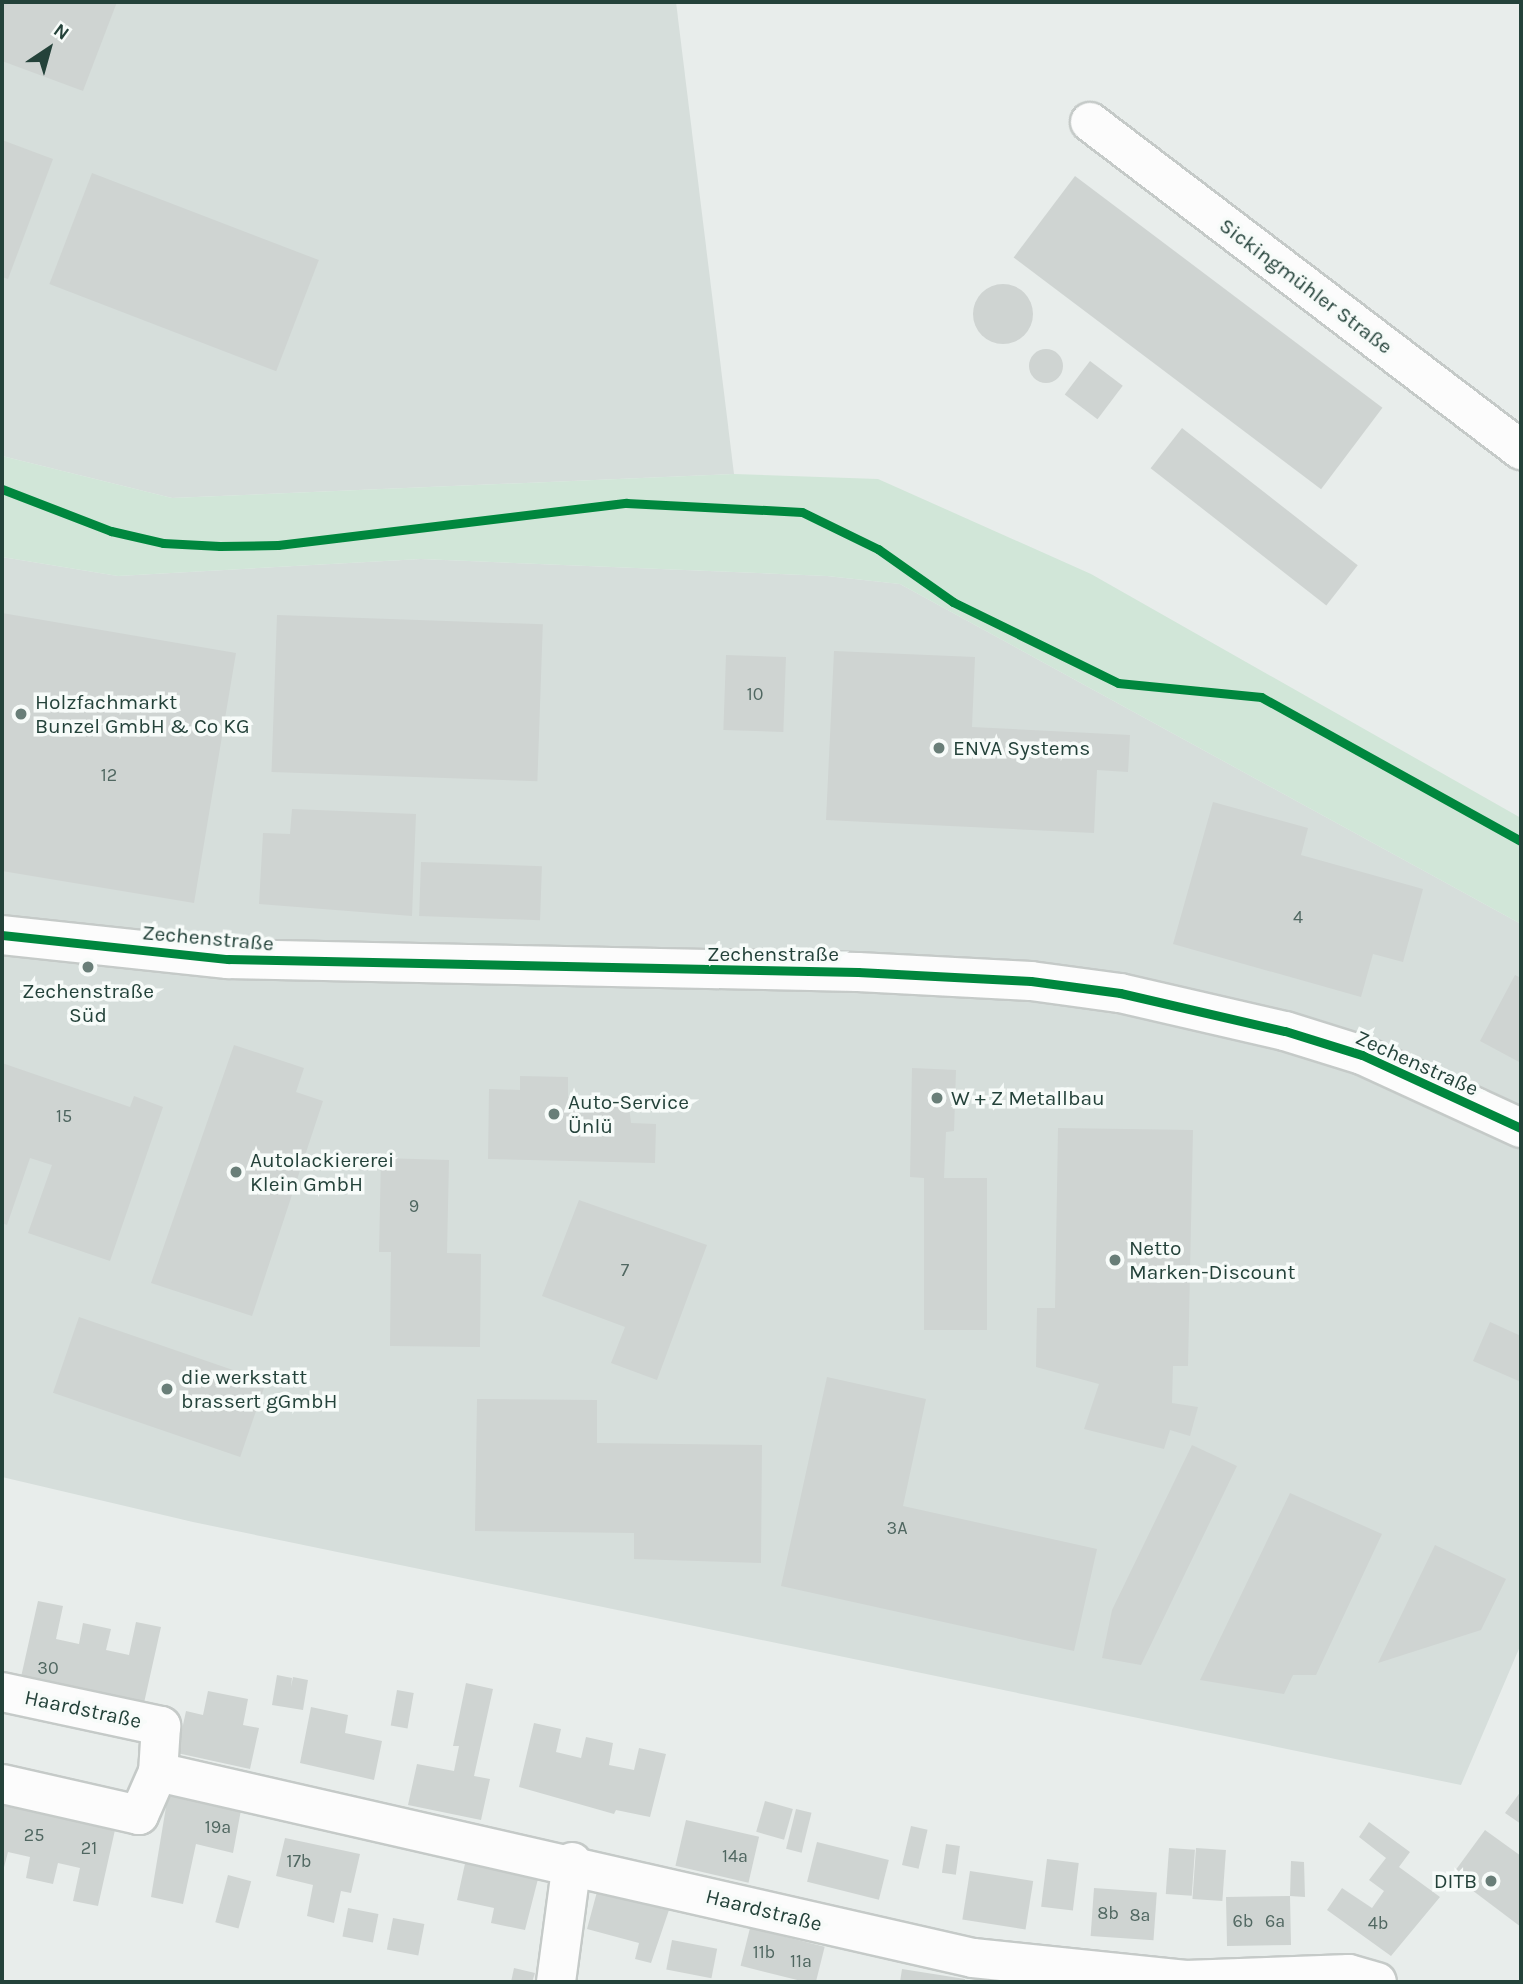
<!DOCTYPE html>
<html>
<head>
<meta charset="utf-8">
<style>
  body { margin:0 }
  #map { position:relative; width:1523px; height:1984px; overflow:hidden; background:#e8edeb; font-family:Karla,sans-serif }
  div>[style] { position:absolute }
  .built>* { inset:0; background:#d6dedb }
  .green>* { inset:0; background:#d1e6d8 }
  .building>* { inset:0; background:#cfd4d2; transform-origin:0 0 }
  .round { border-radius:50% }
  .roads { filter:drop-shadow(2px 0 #c5cac8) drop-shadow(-2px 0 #c5cac8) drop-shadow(0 2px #c5cac8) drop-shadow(0 -2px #c5cac8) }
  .minor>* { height:38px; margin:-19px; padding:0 19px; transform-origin:19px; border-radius:19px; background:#fcfcfc }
  .cycleway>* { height:9px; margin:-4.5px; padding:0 4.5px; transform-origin:4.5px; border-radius:4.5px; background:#00873e }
  .dots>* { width:19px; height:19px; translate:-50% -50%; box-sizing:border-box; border:4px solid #f7fbf9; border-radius:50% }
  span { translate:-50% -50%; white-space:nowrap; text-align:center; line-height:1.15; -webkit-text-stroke:7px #f7fbf9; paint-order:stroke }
  .number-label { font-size:18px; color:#506761 }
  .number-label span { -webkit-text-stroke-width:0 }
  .street-label { font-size:21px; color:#24423a }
  .poi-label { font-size:21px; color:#24423a }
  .left { translate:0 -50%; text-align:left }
  .right { translate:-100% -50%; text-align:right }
  .frame { position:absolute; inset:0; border:4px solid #24423a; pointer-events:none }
  .north { position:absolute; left:14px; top:14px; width:70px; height:70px; -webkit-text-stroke:5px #f7fbf9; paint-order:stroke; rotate:36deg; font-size:19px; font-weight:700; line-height:28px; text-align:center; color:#24423a }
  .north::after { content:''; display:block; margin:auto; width:24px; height:32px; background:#24423a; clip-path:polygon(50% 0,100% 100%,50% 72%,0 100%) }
</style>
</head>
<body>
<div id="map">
  <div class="built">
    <i style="clip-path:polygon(2px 2px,676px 2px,734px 474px,172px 498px,2px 456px)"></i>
    <i style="clip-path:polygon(2px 557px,118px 576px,421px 559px,827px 576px,900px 584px,1521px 924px,1521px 1644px,1461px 1785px,193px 1522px,2px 1477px)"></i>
  </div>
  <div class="green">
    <i style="clip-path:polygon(2px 456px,172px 498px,734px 474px,878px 479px,1091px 574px,1521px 818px,1521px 924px,900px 584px,827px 576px,421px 559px,118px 576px,2px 557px)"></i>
  </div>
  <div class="building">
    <i style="clip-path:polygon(2px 2px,117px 2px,83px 91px,2px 61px)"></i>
    <i style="clip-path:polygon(2px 140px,53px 159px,8px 279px,2px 277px)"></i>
    <i style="left:92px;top:173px;width:243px;height:119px;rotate:21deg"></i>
    <i style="left:1075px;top:176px;width:385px;height:102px;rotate:37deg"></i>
    <i class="round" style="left:973px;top:284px;width:60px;height:60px"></i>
    <i class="round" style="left:1029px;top:349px;width:34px;height:34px"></i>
    <i style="left:1090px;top:361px;width:41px;height:42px;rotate:37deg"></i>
    <i style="left:1182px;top:428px;width:223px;height:51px;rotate:38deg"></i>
    <i style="clip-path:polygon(2px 613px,236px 653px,194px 903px,2px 871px)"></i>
    <i style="left:277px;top:615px;width:266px;height:157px;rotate:2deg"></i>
    <i style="clip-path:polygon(834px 651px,975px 657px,972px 727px,1130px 735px,1128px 772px,1097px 770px,1094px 833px,826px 820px)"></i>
    <i style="left:726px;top:655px;width:60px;height:75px;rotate:2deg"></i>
    <i style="clip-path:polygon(1213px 802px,1308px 828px,1301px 855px,1423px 889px,1403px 962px,1373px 954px,1361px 997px,1173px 944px)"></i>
    <i style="clip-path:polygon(292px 809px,416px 814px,412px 916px,259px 904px,263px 833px,290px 834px)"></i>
    <i style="left:421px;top:862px;width:121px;height:54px;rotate:2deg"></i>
    <i style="clip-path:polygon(1515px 975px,1521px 978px,1521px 1063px,1480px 1041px)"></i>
    <i style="clip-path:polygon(234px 1045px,304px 1068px,296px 1092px,323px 1101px,252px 1316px,151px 1283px)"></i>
    <i style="clip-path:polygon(2px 1063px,130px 1107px,134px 1096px,163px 1107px,110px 1261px,28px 1233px,52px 1165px,30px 1158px,7px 1225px,2px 1223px)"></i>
    <i style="clip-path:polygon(912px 1068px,956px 1070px,954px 1131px,946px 1132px,944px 1178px,987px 1178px,987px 1330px,924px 1330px,924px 1178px,910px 1177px)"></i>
    <i style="clip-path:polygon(520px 1076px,568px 1077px,568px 1097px,628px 1098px,631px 1123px,656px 1124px,655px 1163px,488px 1159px,489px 1089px,520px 1090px)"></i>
    <i style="clip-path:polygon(1058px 1128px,1193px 1130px,1188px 1366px,1173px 1366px,1172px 1403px,1198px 1407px,1190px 1436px,1170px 1430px,1164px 1449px,1084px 1429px,1099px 1384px,1036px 1367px,1037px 1308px,1055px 1308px)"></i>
    <i style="clip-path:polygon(381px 1158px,449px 1160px,447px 1253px,481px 1254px,480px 1347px,390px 1346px,391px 1252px,379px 1252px)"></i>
    <i style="clip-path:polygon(579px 1200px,707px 1245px,657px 1380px,611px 1363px,625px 1327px,542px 1296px)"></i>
    <i style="left:79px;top:1317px;width:198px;height:80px;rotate:19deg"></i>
    <i style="clip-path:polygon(1490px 1322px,1521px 1336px,1521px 1382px,1473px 1361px)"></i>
    <i style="clip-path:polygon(827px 1377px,926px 1399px,903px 1506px,1097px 1549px,1074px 1651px,781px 1586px)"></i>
    <i style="clip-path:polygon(477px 1399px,597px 1400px,597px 1443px,762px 1445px,761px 1563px,634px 1559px,634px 1533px,475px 1531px)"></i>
    <i style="clip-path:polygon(1192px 1445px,1237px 1466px,1141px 1665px,1102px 1658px,1112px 1610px)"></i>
    <i style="clip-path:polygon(1290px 1493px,1382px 1534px,1316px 1675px,1293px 1675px,1284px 1694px,1200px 1680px)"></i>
    <i style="clip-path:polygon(1435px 1545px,1506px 1579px,1481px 1630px,1378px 1663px)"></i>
    <i style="clip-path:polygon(38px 1601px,63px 1606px,56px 1639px,79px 1644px,83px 1623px,111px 1629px,106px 1650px,129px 1655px,136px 1622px,161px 1627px,144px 1703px,21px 1677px)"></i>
    <i style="clip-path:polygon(277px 1675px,292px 1678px,291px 1687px,293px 1677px,308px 1680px,303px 1710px,272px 1705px)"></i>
    <i style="clip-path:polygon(466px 1683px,493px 1689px,474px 1776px,490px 1779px,481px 1820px,408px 1805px,417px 1764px,454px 1771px,459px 1746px,453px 1746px)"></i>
    <i style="left:397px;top:1690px;width:17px;height:36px;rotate:10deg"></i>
    <i style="clip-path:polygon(208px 1691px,248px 1699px,243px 1725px,259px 1728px,250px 1769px,177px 1753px,186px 1711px,203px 1715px)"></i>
    <i style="clip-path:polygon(311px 1707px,348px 1715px,345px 1733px,382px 1741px,374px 1780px,300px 1763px)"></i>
    <i style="clip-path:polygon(534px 1723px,561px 1729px,556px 1752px,581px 1758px,586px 1737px,613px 1743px,609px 1765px,634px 1770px,639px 1748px,666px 1754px,650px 1817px,616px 1810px,614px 1814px,519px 1787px)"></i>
    <i style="clip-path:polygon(1521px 1791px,1521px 1824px,1505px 1813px)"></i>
    <i style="clip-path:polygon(168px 1795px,241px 1810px,233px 1853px,196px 1844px,183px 1904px,151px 1897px)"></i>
    <i style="left:765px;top:1801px;width:29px;height:32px;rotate:16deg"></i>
    <i style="clip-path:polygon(2px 1805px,115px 1830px,98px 1906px,73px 1901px,80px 1868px,58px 1863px,53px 1884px,26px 1878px,30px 1857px,8px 1852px,2px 1875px)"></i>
    <i style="left:796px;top:1809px;width:16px;height:41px;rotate:14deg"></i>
    <i style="left:686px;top:1820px;width:75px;height:47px;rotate:13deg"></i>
    <i style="clip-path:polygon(1369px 1822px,1410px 1852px,1399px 1867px,1440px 1897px,1391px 1956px,1327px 1910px,1342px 1888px,1372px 1908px,1384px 1891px,1369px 1880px,1386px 1858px,1359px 1837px)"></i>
    <i style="left:911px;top:1826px;width:17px;height:40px;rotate:13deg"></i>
    <i style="clip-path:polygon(1485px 1830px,1521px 1856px,1521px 1927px,1452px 1875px)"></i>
    <i style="clip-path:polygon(285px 1838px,360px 1854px,351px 1893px,341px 1891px,334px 1923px,307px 1916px,313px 1885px,276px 1876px)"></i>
    <i style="left:817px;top:1842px;width:74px;height:41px;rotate:14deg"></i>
    <i style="left:946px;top:1844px;width:14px;height:29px;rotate:8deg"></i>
    <i style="left:1169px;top:1848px;width:26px;height:46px;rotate:4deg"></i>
    <i style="left:1196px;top:1848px;width:30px;height:51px;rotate:4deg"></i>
    <i style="clip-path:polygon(466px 1859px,539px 1875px,525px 1930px,491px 1923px,494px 1908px,457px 1900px)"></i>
    <i style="left:1047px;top:1859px;width:32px;height:48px;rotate:7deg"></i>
    <i style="clip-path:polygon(1291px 1861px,1304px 1862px,1305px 1897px,1290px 1896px,1291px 1945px,1227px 1946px,1226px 1897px,1290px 1896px)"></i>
    <i style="left:970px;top:1871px;width:64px;height:49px;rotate:9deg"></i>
    <i style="left:228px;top:1875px;width:24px;height:49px;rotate:15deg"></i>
    <i style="clip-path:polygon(598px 1888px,670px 1907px,651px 1963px,635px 1959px,639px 1943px,587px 1929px)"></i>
    <i style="left:1094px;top:1888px;width:63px;height:48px;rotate:4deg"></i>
    <i style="left:348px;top:1908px;width:31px;height:29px;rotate:11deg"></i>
    <i style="left:393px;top:1918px;width:32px;height:32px;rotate:11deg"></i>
    <i style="left:750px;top:1928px;width:77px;height:39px;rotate:14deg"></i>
    <i style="left:672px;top:1940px;width:46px;height:30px;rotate:11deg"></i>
    <i style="clip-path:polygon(514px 1968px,535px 1973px,532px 1982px,511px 1982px)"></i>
    <i style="clip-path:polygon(902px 1969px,965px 1979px,965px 1982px,900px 1982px)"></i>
  </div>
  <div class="roads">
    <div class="minor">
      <i style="left:1090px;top:122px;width:542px;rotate:37.27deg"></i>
      <i style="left:2px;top:935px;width:227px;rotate:6.1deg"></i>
      <i style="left:228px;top:959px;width:630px;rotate:1.18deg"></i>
      <i style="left:858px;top:972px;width:173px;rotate:3deg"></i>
      <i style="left:1031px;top:981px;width:90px;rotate:7.7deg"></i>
      <i style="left:1120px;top:993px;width:169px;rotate:13deg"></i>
      <i style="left:1285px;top:1031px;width:81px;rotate:17.3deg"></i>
      <i style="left:1362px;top:1055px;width:175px;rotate:24.7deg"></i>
      <i style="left:2px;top:1692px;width:163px;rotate:12.1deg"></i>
      <i style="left:161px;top:1726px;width:46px;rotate:93.7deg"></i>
      <i style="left:158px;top:1772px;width:47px;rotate:113.8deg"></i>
      <i style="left:139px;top:1815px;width:140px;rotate:-167.2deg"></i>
      <i style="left:158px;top:1772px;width:836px;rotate:12.86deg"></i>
      <i style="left:973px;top:1958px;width:214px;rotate:5.9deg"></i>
      <i style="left:1186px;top:1980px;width:163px;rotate:-2.1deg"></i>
      <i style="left:1349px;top:1974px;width:29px;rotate:16deg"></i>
      <i style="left:556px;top:1982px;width:121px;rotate:-82.4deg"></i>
    </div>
  </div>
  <div class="cycleway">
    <i style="left:2px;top:489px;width:117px;rotate:21.1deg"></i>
    <i style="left:111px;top:531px;width:53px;rotate:13deg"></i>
    <i style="left:163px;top:543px;width:57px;rotate:3deg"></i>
    <i style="left:220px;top:546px;width:58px;rotate:-1deg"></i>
    <i style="left:278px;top:545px;width:351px;rotate:-6.9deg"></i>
    <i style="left:626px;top:503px;width:176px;rotate:2.9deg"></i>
    <i style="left:802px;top:512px;width:85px;rotate:26deg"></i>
    <i style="left:878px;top:549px;width:92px;rotate:35.2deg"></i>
    <i style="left:953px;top:602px;width:184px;rotate:26.1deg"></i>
    <i style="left:1118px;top:683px;width:144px;rotate:5.6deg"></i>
    <i style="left:1261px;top:697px;width:297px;rotate:29deg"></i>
    <i style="left:2px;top:935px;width:227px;rotate:6.1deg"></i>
    <i style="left:228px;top:959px;width:630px;rotate:1.18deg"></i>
    <i style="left:858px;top:972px;width:173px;rotate:3deg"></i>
    <i style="left:1031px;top:981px;width:90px;rotate:7.7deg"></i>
    <i style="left:1120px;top:993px;width:169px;rotate:13deg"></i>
    <i style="left:1285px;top:1031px;width:81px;rotate:17.3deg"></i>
    <i style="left:1362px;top:1055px;width:175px;rotate:24.7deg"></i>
  </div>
  <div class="dots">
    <i style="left:21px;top:714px;background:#697e78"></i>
    <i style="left:939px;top:748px;background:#697e78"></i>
    <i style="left:88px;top:967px;background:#697e78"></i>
    <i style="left:937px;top:1098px;background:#697e78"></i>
    <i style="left:554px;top:1114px;background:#697e78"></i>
    <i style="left:236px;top:1172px;background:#697e78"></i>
    <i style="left:1115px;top:1260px;background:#697e78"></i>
    <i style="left:167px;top:1389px;background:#697e78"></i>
    <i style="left:1491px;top:1881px;background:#697e78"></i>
  </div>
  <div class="number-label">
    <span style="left:755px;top:694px">10</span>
    <span style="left:109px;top:775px">12</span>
    <span style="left:1298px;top:917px">4</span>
    <span style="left:64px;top:1116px">15</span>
    <span style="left:414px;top:1206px">9</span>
    <span style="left:625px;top:1270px">7</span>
    <span style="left:897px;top:1528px">3A</span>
    <span style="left:48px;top:1668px">30</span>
    <span style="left:218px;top:1827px">19a</span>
    <span style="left:34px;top:1835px">25</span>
    <span style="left:89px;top:1848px">21</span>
    <span style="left:735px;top:1856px">14a</span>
    <span style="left:299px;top:1861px">17b</span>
    <span style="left:1108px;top:1913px">8b</span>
    <span style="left:1140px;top:1915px">8a</span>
    <span style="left:1243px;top:1921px">6b</span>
    <span style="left:1275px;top:1921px">6a</span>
    <span style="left:1378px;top:1923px">4b</span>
    <span style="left:764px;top:1952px">11b</span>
    <span style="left:801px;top:1961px">11a</span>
  </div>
  <div class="street-label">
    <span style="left:1306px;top:286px;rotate:37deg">Sickingmühler Straße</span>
    <span style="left:208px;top:938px;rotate:5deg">Zechenstraße</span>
    <span style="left:773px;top:954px">Zechenstraße</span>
    <span style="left:1417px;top:1063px;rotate:24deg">Zechenstraße</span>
    <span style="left:83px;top:1709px;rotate:12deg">Haardstraße</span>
    <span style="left:764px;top:1910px;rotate:14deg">Haardstraße</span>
  </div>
  <div class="poi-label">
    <span class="left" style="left:35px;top:714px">Holzfachmarkt<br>Bunzel GmbH &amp; Co KG</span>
    <span class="left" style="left:953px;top:748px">ENVA Systems</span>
    <span style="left:88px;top:1003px">Zechenstraße<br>Süd</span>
    <span class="left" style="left:951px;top:1098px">W + Z Metallbau</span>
    <span class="left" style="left:568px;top:1114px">Auto-Service<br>Ünlü</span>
    <span class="left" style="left:250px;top:1172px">Autolackiererei<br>Klein GmbH</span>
    <span class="left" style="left:1129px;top:1260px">Netto<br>Marken-Discount</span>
    <span class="left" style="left:181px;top:1389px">die werkstatt<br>brassert gGmbH</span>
    <span class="right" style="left:1477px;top:1881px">DITB</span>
  </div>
  <div class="frame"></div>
  <div class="north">N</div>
</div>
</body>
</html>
